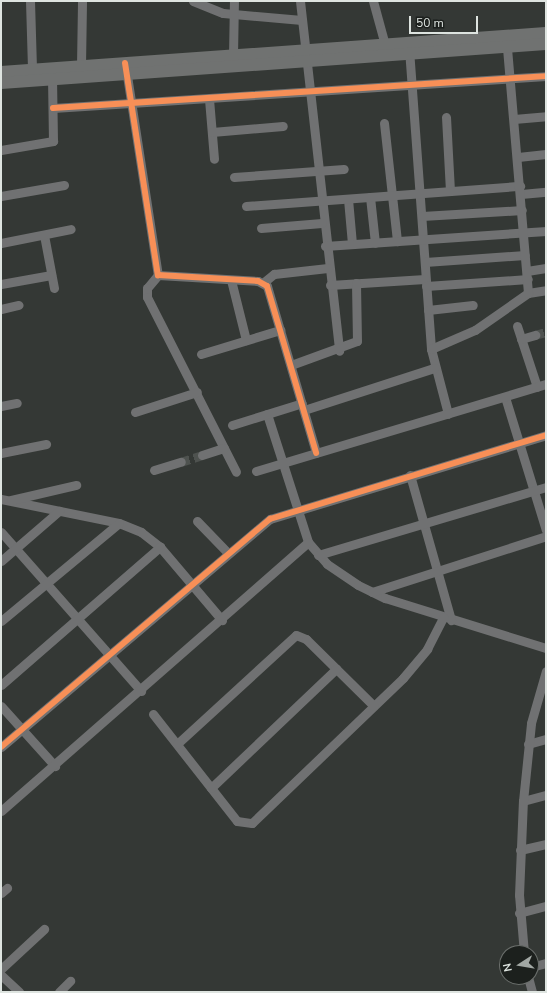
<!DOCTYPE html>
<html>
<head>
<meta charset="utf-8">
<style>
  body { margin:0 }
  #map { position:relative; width:547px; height:993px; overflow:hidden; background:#343835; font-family:"Nunito Sans",sans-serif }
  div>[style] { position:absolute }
  .minor-tunnel>* { height:9px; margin-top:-4.5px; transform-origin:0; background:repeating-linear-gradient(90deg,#4e524f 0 9px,transparent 0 13.5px) }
  .minor>* { height:9px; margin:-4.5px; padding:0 4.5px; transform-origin:4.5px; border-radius:4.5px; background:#707172 }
  .major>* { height:12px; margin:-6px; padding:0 6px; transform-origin:6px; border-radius:6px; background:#707271 }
  .cycleway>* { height:6px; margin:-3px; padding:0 3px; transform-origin:3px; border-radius:3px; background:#f78f57 }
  span { translate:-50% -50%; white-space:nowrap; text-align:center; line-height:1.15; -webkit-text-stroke:3px #1c201d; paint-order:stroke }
  .frame { position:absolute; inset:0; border:2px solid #dee4e0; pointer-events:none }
  .north { position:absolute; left:499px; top:945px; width:40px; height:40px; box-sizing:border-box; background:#1c201d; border:1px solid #6a6e6b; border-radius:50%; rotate:258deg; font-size:11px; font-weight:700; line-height:16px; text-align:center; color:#dee4e0 }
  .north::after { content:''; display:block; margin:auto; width:14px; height:18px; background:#a2a8a4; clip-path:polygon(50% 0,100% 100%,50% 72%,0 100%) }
  .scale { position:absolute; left:409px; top:16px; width:69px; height:18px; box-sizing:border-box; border:2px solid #dee4e0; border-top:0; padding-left:5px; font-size:12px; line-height:14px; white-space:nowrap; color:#dee4e0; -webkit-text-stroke:3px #1c201d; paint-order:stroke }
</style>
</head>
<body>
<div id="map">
  <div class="minor-tunnel">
    <i style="left:535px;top:335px;width:11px;rotate:-15deg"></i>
    <i style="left:181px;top:462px;width:22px;rotate:-18deg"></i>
  </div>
  <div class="minor">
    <i style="left:30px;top:1px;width:69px;rotate:88.3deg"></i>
    <i style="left:193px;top:1px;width:32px;rotate:22deg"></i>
    <i style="left:223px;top:13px;width:79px;rotate:5.1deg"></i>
    <i style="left:300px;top:1px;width:352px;rotate:83.6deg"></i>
    <i style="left:373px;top:1px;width:46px;rotate:74.7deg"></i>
    <i style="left:409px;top:49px;width:301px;rotate:85.8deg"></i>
    <i style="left:431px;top:349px;width:67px;rotate:75.3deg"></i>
    <i style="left:233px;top:56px;width:55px;rotate:-89deg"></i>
    <i style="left:81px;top:66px;width:65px;rotate:-89.1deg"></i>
    <i style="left:126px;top:69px;width:208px;rotate:81.2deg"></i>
    <i style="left:158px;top:275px;width:100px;rotate:3.4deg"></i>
    <i style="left:258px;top:281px;width:10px;rotate:29deg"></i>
    <i style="left:267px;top:286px;width:174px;rotate:73.6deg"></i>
    <i style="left:209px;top:99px;width:60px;rotate:85.2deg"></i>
    <i style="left:53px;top:108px;width:494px;rotate:-3.7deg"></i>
    <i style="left:446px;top:117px;width:74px;rotate:86.9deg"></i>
    <i style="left:514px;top:119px;width:32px;rotate:-5deg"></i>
    <i style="left:384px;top:123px;width:119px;rotate:83.7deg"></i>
    <i style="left:212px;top:132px;width:71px;rotate:-4.8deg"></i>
    <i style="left:1px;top:150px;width:53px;rotate:-9.8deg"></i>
    <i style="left:53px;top:141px;width:61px;rotate:-90.9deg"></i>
    <i style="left:518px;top:157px;width:28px;rotate:-6deg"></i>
    <i style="left:234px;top:177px;width:110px;rotate:-4.2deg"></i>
    <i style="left:521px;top:194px;width:25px;rotate:-5deg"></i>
    <i style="left:1px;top:196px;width:64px;rotate:-9.9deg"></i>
    <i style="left:370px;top:197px;width:46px;rotate:83.8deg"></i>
    <i style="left:348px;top:199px;width:45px;rotate:84.9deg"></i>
    <i style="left:246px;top:206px;width:275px;rotate:-4.2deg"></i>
    <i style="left:422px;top:216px;width:100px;rotate:-3.4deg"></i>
    <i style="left:261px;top:228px;width:61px;rotate:-4.7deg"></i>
    <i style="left:44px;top:235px;width:54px;rotate:79.3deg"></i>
    <i style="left:1px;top:243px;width:71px;rotate:-11.3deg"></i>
    <i style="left:325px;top:246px;width:222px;rotate:-3.9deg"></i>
    <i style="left:425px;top:262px;width:100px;rotate:-4deg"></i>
    <i style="left:527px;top:271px;width:19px;rotate:-9deg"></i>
    <i style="left:158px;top:275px;width:17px;rotate:130deg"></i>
    <i style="left:147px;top:288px;width:9px;rotate:90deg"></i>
    <i style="left:147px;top:297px;width:196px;rotate:63deg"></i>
    <i style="left:231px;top:280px;width:62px;rotate:76deg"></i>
    <i style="left:264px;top:282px;width:13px;rotate:-39deg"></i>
    <i style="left:274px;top:274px;width:54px;rotate:-6.3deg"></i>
    <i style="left:1px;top:284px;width:51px;rotate:-10.2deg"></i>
    <i style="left:330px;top:285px;width:95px;rotate:-3.6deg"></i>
    <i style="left:426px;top:286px;width:102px;rotate:-3.9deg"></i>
    <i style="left:528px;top:293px;width:18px;rotate:-9deg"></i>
    <i style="left:1px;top:309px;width:18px;rotate:-13deg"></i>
    <i style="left:428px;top:310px;width:45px;rotate:-6.3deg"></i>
    <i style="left:517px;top:326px;width:64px;rotate:71.8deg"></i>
    <i style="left:521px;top:339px;width:15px;rotate:-16deg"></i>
    <i style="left:431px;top:349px;width:48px;rotate:-23.4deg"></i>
    <i style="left:475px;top:330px;width:65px;rotate:-34.9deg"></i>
    <i style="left:528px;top:293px;width:247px;rotate:-94.9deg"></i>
    <i style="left:201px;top:354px;width:83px;rotate:-16.9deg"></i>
    <i style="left:291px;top:365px;width:70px;rotate:-20deg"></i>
    <i style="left:357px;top:341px;width:58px;rotate:-91deg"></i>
    <i style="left:505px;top:397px;width:139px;rotate:72.9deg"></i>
    <i style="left:1px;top:406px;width:16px;rotate:-11deg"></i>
    <i style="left:304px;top:410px;width:137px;rotate:-17.9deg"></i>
    <i style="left:135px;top:412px;width:65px;rotate:-17.9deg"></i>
    <i style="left:267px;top:414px;width:134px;rotate:72.2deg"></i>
    <i style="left:308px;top:542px;width:29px;rotate:49deg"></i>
    <i style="left:327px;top:564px;width:37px;rotate:34deg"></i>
    <i style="left:358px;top:585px;width:30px;rotate:26deg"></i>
    <i style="left:385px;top:598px;width:169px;rotate:17.3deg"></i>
    <i style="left:232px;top:425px;width:73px;rotate:-17.4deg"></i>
    <i style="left:1px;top:453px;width:46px;rotate:-11.3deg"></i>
    <i style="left:202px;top:455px;width:23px;rotate:-18deg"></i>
    <i style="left:154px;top:470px;width:28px;rotate:-17deg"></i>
    <i style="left:256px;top:471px;width:303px;rotate:-16.7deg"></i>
    <i style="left:410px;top:475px;width:151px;rotate:74.2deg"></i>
    <i style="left:1px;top:499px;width:120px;rotate:11.5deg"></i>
    <i style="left:119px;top:523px;width:24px;rotate:22deg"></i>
    <i style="left:141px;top:532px;width:24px;rotate:38deg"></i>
    <i style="left:160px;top:547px;width:96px;rotate:49.7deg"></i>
    <i style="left:11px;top:500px;width:67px;rotate:-13deg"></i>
    <i style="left:197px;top:521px;width:45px;rotate:45.9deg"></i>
    <i style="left:1px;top:532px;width:212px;rotate:48.6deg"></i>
    <i style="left:318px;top:555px;width:238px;rotate:-16.6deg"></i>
    <i style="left:1px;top:561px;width:77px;rotate:-40.8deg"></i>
    <i style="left:372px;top:592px;width:183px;rotate:-17.8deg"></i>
    <i style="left:1px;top:621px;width:153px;rotate:-39.7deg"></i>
    <i style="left:1px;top:685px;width:211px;rotate:-41deg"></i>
    <i style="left:1px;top:706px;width:81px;rotate:48deg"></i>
    <i style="left:153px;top:714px;width:136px;rotate:51.9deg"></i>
    <i style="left:237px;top:821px;width:15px;rotate:8deg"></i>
    <i style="left:252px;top:823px;width:209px;rotate:-43.8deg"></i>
    <i style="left:403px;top:678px;width:38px;rotate:-50deg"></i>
    <i style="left:427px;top:649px;width:36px;rotate:-63deg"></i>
    <i style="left:177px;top:744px;width:161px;rotate:-42.5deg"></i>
    <i style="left:296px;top:635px;width:11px;rotate:22deg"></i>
    <i style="left:306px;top:639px;width:95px;rotate:44.6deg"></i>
    <i style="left:528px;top:744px;width:19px;rotate:-16deg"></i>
    <i style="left:1px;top:747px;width:353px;rotate:-40.3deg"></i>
    <i style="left:270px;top:519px;width:288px;rotate:-16.9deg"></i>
    <i style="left:211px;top:788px;width:173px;rotate:-43.6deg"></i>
    <i style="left:523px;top:801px;width:24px;rotate:-15deg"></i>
    <i style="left:1px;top:811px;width:408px;rotate:-41.2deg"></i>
    <i style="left:520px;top:850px;width:27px;rotate:-13deg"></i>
    <i style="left:1px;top:893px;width:8px;rotate:-40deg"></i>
    <i style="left:519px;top:913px;width:28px;rotate:-15deg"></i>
    <i style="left:524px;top:953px;width:58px;rotate:-94.9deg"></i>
    <i style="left:519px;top:895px;width:94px;rotate:-87.6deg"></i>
    <i style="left:523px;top:801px;width:78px;rotate:-84.1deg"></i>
    <i style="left:531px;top:723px;width:54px;rotate:-73.9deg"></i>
    <i style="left:531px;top:967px;width:16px;rotate:-15deg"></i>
    <i style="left:1px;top:969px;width:59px;rotate:-42.9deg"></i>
    <i style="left:1px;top:975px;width:25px;rotate:43deg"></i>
    <i style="left:528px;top:977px;width:16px;rotate:75deg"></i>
    <i style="left:59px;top:992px;width:16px;rotate:-45deg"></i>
  </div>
  <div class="major">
    <i style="left:1px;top:72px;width:546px;rotate:-4.09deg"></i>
    <i style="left:1px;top:83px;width:546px;rotate:-4.09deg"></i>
  </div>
  <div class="cycleway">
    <i style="left:125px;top:63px;width:215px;rotate:81.2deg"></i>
    <i style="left:158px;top:275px;width:100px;rotate:3.4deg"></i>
    <i style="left:258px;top:281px;width:10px;rotate:29deg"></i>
    <i style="left:267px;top:286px;width:174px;rotate:73.6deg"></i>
    <i style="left:53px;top:108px;width:494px;rotate:-3.7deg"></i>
    <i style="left:1px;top:747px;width:353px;rotate:-40.3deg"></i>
    <i style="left:270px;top:519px;width:288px;rotate:-16.9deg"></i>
  </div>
  <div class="frame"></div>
  <div class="north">N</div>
  <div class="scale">50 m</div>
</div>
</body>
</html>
